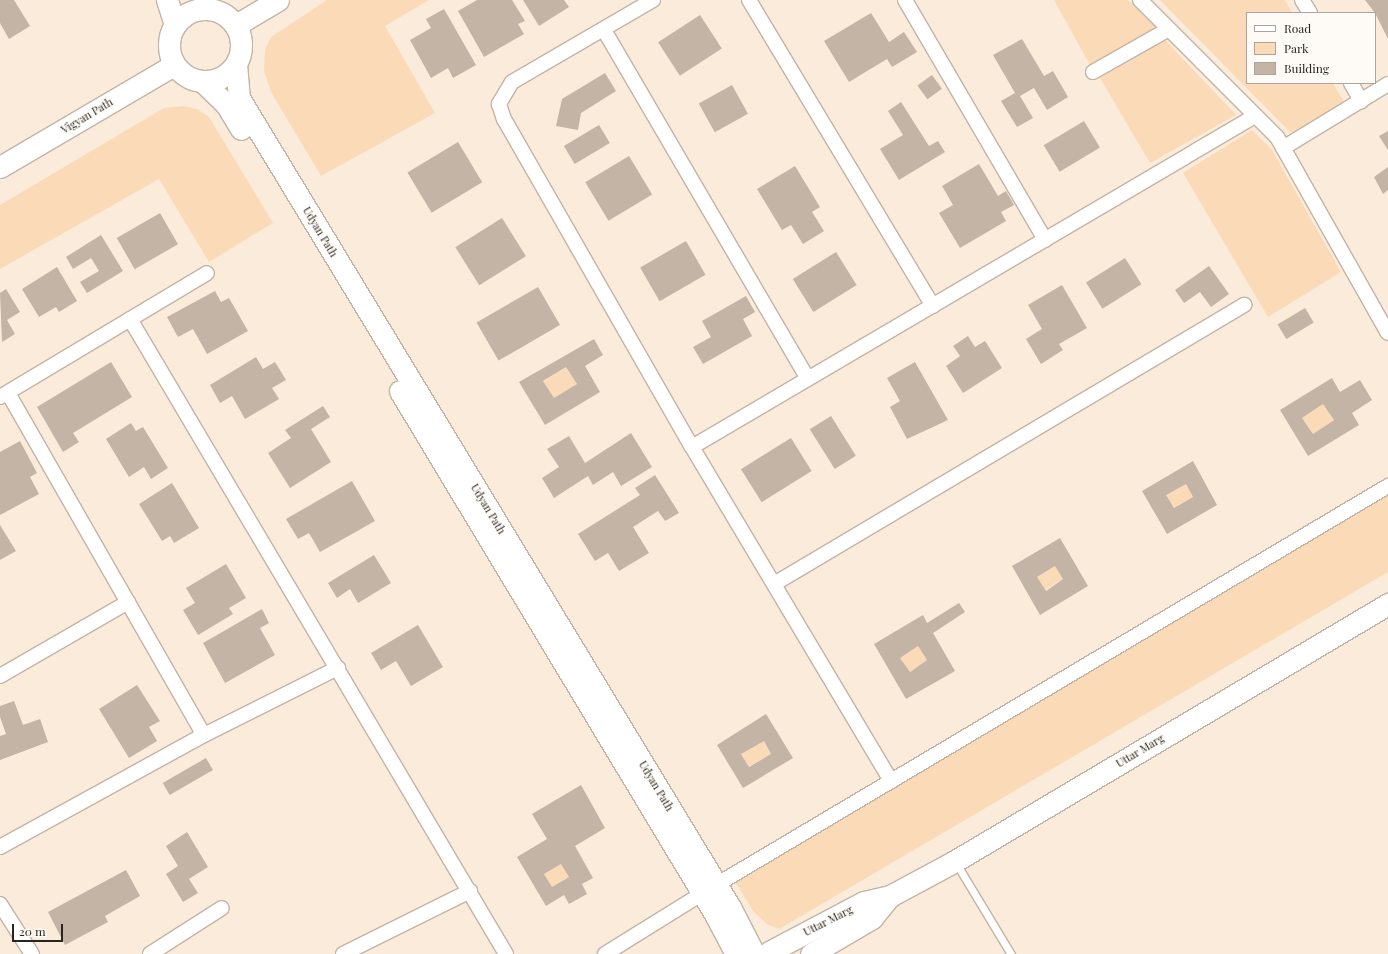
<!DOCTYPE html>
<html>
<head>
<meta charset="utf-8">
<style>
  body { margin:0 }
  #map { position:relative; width:1388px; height:954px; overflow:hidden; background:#fbebdb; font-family:"Playfair Display",serif }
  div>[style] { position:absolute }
  .green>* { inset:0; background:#fbdab7; transform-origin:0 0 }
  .building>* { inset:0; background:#c3b4a5; transform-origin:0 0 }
  .roads { filter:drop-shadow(1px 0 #c3b4a4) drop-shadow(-1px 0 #c3b4a4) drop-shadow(0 1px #c3b4a4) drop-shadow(0 -1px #c3b4a4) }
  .lane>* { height:7px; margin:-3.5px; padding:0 3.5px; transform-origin:3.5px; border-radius:3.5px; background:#fff }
  .street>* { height:14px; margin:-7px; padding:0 7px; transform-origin:7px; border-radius:7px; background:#fff }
  .secondary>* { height:21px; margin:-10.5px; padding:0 10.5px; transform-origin:10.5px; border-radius:10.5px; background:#fff }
  .secondary>.ring { margin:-10.5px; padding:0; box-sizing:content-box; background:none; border:21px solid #fff; border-radius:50% }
  span { translate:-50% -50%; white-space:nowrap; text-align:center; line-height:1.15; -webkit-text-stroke:3px #fefbf7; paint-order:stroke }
  .street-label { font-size:11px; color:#29241e }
  .legend { position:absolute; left:1246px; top:12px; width:130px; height:72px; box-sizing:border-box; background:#fefbf7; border:1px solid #a9a5a0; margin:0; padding:5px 7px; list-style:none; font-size:12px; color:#29241e }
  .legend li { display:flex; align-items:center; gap:8px; height:20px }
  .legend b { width:20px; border:1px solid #a9a5a0 }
  .scale { position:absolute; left:12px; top:924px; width:51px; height:18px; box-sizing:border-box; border:2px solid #29241e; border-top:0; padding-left:5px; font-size:12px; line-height:14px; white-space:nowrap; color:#29241e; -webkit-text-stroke:3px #fefbf7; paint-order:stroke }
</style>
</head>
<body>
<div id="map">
  <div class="green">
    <i style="clip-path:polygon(327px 0,429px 0,385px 26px,435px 113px,321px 176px,271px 92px,264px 71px,265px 50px,271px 37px)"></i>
    <i style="clip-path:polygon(1054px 0,1128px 0,1157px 28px,1090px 65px)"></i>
    <i style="clip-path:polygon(1160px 0,1285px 0,1292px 13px,1247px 13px,1247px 83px,1333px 83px,1344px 102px,1291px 133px)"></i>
    <i style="clip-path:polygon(1165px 40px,1236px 115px,1150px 163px,1100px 78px)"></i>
    <i style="clip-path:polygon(183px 106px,197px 109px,209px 117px,273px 223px,209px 262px,159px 179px,0 269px,0 205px,164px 108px)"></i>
    <i style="clip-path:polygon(1252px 130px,1272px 150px,1341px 272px,1268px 317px,1183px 173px)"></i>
    <i style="left:566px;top:367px;width:20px;height:27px;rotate:57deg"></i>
    <i style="left:1323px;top:404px;width:19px;height:25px;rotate:55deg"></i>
    <i style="left:1186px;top:484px;width:15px;height:23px;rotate:62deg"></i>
    <i style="clip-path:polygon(1388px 493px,1388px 572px,779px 929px,768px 925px,753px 911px,735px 881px)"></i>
    <i style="left:1055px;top:566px;width:15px;height:21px;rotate:58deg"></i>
    <i style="left:918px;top:646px;width:17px;height:22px;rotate:57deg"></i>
    <i style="left:764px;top:741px;width:15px;height:26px;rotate:62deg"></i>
    <i style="left:561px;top:864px;width:15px;height:20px;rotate:58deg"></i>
  </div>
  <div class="building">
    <i style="clip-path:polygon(0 0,14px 0,30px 26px,9px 39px,0 23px)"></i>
    <i style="clip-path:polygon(477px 0,512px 0,525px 21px,518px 24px,524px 34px,484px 57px,458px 11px)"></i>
    <i style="clip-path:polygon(523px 0,564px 0,569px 7px,539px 26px)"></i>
    <i style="clip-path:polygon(1365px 0,1388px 0,1388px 39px,1375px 13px)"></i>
    <i style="clip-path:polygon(444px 9px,476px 65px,453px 78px,448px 68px,431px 78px,410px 40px,431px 28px,426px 19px)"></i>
    <i style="clip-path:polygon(871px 13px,889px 42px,904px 32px,917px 52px,892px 67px,887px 59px,849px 82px,824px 41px)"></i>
    <i style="left:700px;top:15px;width:40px;height:50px;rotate:57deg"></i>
    <i style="clip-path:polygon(1022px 39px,1044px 76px,1053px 71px,1068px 97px,1047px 110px,1034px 88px,1020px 96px,1033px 118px,1017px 127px,1001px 101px,1015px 93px,993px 55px)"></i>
    <i style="clip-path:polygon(605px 73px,616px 91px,581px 113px,578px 130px,556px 126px,562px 99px)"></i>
    <i style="left:932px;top:75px;width:17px;height:18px;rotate:54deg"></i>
    <i style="left:732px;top:85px;width:33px;height:38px;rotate:61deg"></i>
    <i style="clip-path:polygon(901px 102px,929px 146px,938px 141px,945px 152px,899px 180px,880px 149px,903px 135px,888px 111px)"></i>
    <i style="left:1084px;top:121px;width:31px;height:47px;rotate:59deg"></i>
    <i style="left:599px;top:125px;width:21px;height:41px;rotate:59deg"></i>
    <i style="clip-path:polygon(1388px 131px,1388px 150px,1379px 136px)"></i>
    <i style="left:458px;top:142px;width:47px;height:59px;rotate:59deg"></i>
    <i style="left:629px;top:156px;width:45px;height:51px;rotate:59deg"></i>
    <i style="clip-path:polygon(979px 164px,998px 196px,1006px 191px,1014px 205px,1001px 212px,1006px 221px,960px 248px,939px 213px,953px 205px,942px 186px)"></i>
    <i style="clip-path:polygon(795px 166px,820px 207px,812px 212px,824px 231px,803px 244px,791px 225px,782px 230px,757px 189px)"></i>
    <i style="clip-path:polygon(1388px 167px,1388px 190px,1383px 194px,1374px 177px)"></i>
    <i style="left:160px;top:213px;width:36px;height:50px;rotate:60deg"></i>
    <i style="left:502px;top:218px;width:45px;height:55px;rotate:58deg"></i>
    <i style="clip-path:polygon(101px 235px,123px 271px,87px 293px,80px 282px,99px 271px,91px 258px,73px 269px,66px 257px)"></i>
    <i style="left:686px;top:241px;width:39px;height:53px;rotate:60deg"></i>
    <i style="left:836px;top:252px;width:39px;height:51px;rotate:58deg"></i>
    <i style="left:1125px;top:258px;width:31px;height:46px;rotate:58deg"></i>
    <i style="clip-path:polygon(1209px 266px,1229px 294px,1211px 307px,1200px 292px,1184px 303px,1175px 290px)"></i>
    <i style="clip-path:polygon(57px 267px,77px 301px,59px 312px,56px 307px,39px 317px,22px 289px)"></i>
    <i style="clip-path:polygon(1062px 285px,1087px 328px,1059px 344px,1063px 350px,1041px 364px,1026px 339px,1042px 329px,1028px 305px)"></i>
    <i style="left:538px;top:287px;width:44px;height:71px;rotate:60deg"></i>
    <i style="clip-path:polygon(6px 289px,20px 312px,7px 320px,15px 334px,2px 342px,0 293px)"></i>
    <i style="clip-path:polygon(215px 291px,221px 302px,229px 298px,248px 331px,207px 354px,193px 329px,178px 337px,167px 317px)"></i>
    <i style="clip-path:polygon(746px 296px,755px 312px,743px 319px,752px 336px,703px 364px,693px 347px,711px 337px,702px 321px)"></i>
    <i style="left:1305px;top:308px;width:17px;height:32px;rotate:59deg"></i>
    <i style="clip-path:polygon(968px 336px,975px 347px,985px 341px,1002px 368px,963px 393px,946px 366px,960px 356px,953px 346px)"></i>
    <i style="clip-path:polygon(evenodd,594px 339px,603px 355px,585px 366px,600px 392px,545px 425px,519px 382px,594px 339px,566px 367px,577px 384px,554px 398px,543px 381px,566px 367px)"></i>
    <i style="clip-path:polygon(256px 357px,263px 369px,275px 362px,286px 380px,272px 388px,279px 399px,245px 419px,232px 396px,220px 403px,210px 385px)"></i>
    <i style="clip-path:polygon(111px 362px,132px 397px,73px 433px,79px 442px,63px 452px,37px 407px)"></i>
    <i style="clip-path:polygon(915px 362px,948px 420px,907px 439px,890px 407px,900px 401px,887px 378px)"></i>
    <i style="clip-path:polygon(evenodd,1332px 378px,1340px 392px,1360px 380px,1372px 400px,1352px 413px,1359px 425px,1308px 456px,1280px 410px,1332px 378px,1323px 404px,1334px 420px,1313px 434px,1302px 418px,1323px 404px)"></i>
    <i style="clip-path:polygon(323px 406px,330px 417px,311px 429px,331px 462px,290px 488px,268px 453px,291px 438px,285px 430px)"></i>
    <i style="left:831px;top:416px;width:47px;height:25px;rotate:58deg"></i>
    <i style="clip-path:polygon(131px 423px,136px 431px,143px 427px,168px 468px,151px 479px,144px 467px,129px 477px,106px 439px)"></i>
    <i style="clip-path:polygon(631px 433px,652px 467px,621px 486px,613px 472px,593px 485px,588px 476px,554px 498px,542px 478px,559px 467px,547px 449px,569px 436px,585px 463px)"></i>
    <i style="left:791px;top:438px;width:39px;height:59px;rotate:58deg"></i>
    <i style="clip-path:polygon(20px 441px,37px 473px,30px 477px,39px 494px,0 515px,0 452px)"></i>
    <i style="clip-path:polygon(evenodd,1193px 461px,1217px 505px,1167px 534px,1142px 491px,1193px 461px,1186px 484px,1193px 497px,1174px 508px,1166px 495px,1186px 484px)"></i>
    <i style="clip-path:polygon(655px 475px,679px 513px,665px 521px,658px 511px,633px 527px,649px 553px,619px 571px,608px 553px,595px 561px,578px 534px,640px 495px,635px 488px)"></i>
    <i style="clip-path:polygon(352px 481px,375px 521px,320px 552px,309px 533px,298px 539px,286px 519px)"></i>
    <i style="clip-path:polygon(172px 483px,199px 528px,174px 543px,170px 536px,162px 541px,139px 504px)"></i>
    <i style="clip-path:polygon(0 525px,16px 551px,0 560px)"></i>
    <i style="clip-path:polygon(evenodd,1060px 538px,1088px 586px,1040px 615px,1012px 566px,1060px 538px,1055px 566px,1063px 579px,1046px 591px,1037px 577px,1055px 566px)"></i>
    <i style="clip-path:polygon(374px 555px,391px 583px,358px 603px,350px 589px,337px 598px,328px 583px)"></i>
    <i style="clip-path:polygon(226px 564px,246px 598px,229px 608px,233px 614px,198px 635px,183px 610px,195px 603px,186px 588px)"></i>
    <i style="clip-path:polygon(evenodd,959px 603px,965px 612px,933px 633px,955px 671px,906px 699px,874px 644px,923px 615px,927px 623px,959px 603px,918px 646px,927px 660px,910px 672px,900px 658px,918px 646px)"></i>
    <i style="clip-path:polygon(262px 609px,269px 623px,260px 628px,275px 655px,225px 683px,203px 643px)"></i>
    <i style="clip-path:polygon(418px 625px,443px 667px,411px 686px,396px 661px,381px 670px,371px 653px)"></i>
    <i style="clip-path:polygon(137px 685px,160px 721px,149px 727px,157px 741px,129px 758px,99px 709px)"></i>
    <i style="clip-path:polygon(14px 701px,23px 725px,40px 719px,48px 742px,0 760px,0 736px,6px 734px,0 717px,0 706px)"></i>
    <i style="clip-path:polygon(evenodd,766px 714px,793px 758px,743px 788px,717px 745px,766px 714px,764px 741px,771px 754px,749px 767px,741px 754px,764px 741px)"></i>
    <i style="left:206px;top:758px;width:14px;height:50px;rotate:60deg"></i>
    <i style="clip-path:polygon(evenodd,581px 785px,605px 828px,575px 846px,593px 878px,582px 884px,587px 894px,569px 904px,564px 895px,546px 906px,517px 857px,547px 839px,532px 814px,581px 785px,561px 864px,569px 877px,552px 887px,544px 874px,561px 864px)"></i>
    <i style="clip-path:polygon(187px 832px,208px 867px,189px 879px,198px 893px,183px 902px,166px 874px,178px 866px,166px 846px)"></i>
    <i style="clip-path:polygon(126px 870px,140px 896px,105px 916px,108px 922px,65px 945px,48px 912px)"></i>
  </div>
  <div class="roads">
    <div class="lane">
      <i style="left:956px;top:863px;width:106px;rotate:58.9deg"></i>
    </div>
    <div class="street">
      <i style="left:653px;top:0;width:163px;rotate:149.8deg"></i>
      <i style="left:512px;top:82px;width:26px;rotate:121deg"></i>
      <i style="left:499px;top:104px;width:16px;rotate:72deg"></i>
      <i style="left:504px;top:119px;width:378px;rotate:60.2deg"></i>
      <i style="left:692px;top:447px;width:389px;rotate:59.2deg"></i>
      <i style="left:749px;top:0;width:357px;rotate:59deg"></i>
      <i style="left:905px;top:0;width:278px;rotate:59.7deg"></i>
      <i style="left:1140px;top:0;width:194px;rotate:45deg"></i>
      <i style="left:1277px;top:137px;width:225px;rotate:60.5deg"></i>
      <i style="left:1302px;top:0;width:15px;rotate:58deg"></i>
      <i style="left:604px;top:30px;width:404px;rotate:59.7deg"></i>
      <i style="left:1093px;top:72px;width:87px;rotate:-29.5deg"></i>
      <i style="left:1351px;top:83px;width:21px;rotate:61deg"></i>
      <i style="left:1283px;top:148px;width:123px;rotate:-31.4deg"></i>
      <i style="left:130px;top:319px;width:738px;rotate:59.37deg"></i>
      <i style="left:8px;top:393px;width:394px;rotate:60.2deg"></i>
      <i style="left:0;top:397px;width:241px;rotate:-30.9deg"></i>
      <i style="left:692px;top:447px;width:653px;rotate:-30.45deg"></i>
      <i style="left:774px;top:584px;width:547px;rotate:-30.69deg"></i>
      <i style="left:0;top:676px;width:148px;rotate:-30deg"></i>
      <i style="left:0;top:847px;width:233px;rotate:-28.8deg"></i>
      <i style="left:204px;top:735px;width:150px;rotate:-26.6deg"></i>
      <i style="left:0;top:904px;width:59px;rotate:57.4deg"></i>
      <i style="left:150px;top:954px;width:85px;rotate:-32.6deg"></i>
      <i style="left:343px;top:954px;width:142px;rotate:-26.4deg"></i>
      <i style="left:605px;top:954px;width:131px;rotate:-31.9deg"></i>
      <i style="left:716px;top:885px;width:782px;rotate:-30.7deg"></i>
    </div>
    <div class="secondary">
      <i style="left:167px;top:0;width:25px;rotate:72deg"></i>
      <i class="ring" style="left:169px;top:9px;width:51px;height:51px"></i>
      <i style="left:236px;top:25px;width:49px;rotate:-30.8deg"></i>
      <i style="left:236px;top:64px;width:34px;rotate:85deg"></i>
      <i style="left:239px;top:98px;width:946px;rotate:58.75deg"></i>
      <i style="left:730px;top:907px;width:48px;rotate:62.9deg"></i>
      <i style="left:203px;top:82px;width:32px;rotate:44deg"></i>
      <i style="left:226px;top:104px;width:29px;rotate:59deg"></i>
      <i style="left:0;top:167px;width:202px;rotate:-30.4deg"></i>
      <i style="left:400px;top:391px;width:611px;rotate:58.94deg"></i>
      <i style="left:715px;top:914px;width:45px;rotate:62.3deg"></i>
      <i style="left:769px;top:952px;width:107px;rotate:-27.8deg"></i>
      <i style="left:864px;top:902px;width:27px;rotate:-13deg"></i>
      <i style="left:890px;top:896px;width:74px;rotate:-28.3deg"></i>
      <i style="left:955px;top:861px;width:504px;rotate:-30.69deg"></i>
      <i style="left:811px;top:954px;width:71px;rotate:-30.5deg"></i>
      <i style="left:872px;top:918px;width:28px;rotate:-51deg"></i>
    </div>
  </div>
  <div class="street-label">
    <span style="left:87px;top:116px;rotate:-31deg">Vigyan Path</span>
    <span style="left:320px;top:232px;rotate:59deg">Udyan Path</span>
    <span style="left:488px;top:509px;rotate:59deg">Udyan Path</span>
    <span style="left:1140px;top:751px;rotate:-31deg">Uttar Marg</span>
    <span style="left:656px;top:786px;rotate:59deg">Udyan Path</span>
    <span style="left:828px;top:921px;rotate:-27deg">Uttar Marg</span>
  </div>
  <ul class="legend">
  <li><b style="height:5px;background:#fff"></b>Road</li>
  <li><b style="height:11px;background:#fbdab7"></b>Park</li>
  <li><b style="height:11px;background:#c3b4a5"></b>Building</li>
  </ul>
  <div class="scale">20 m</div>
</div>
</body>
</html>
